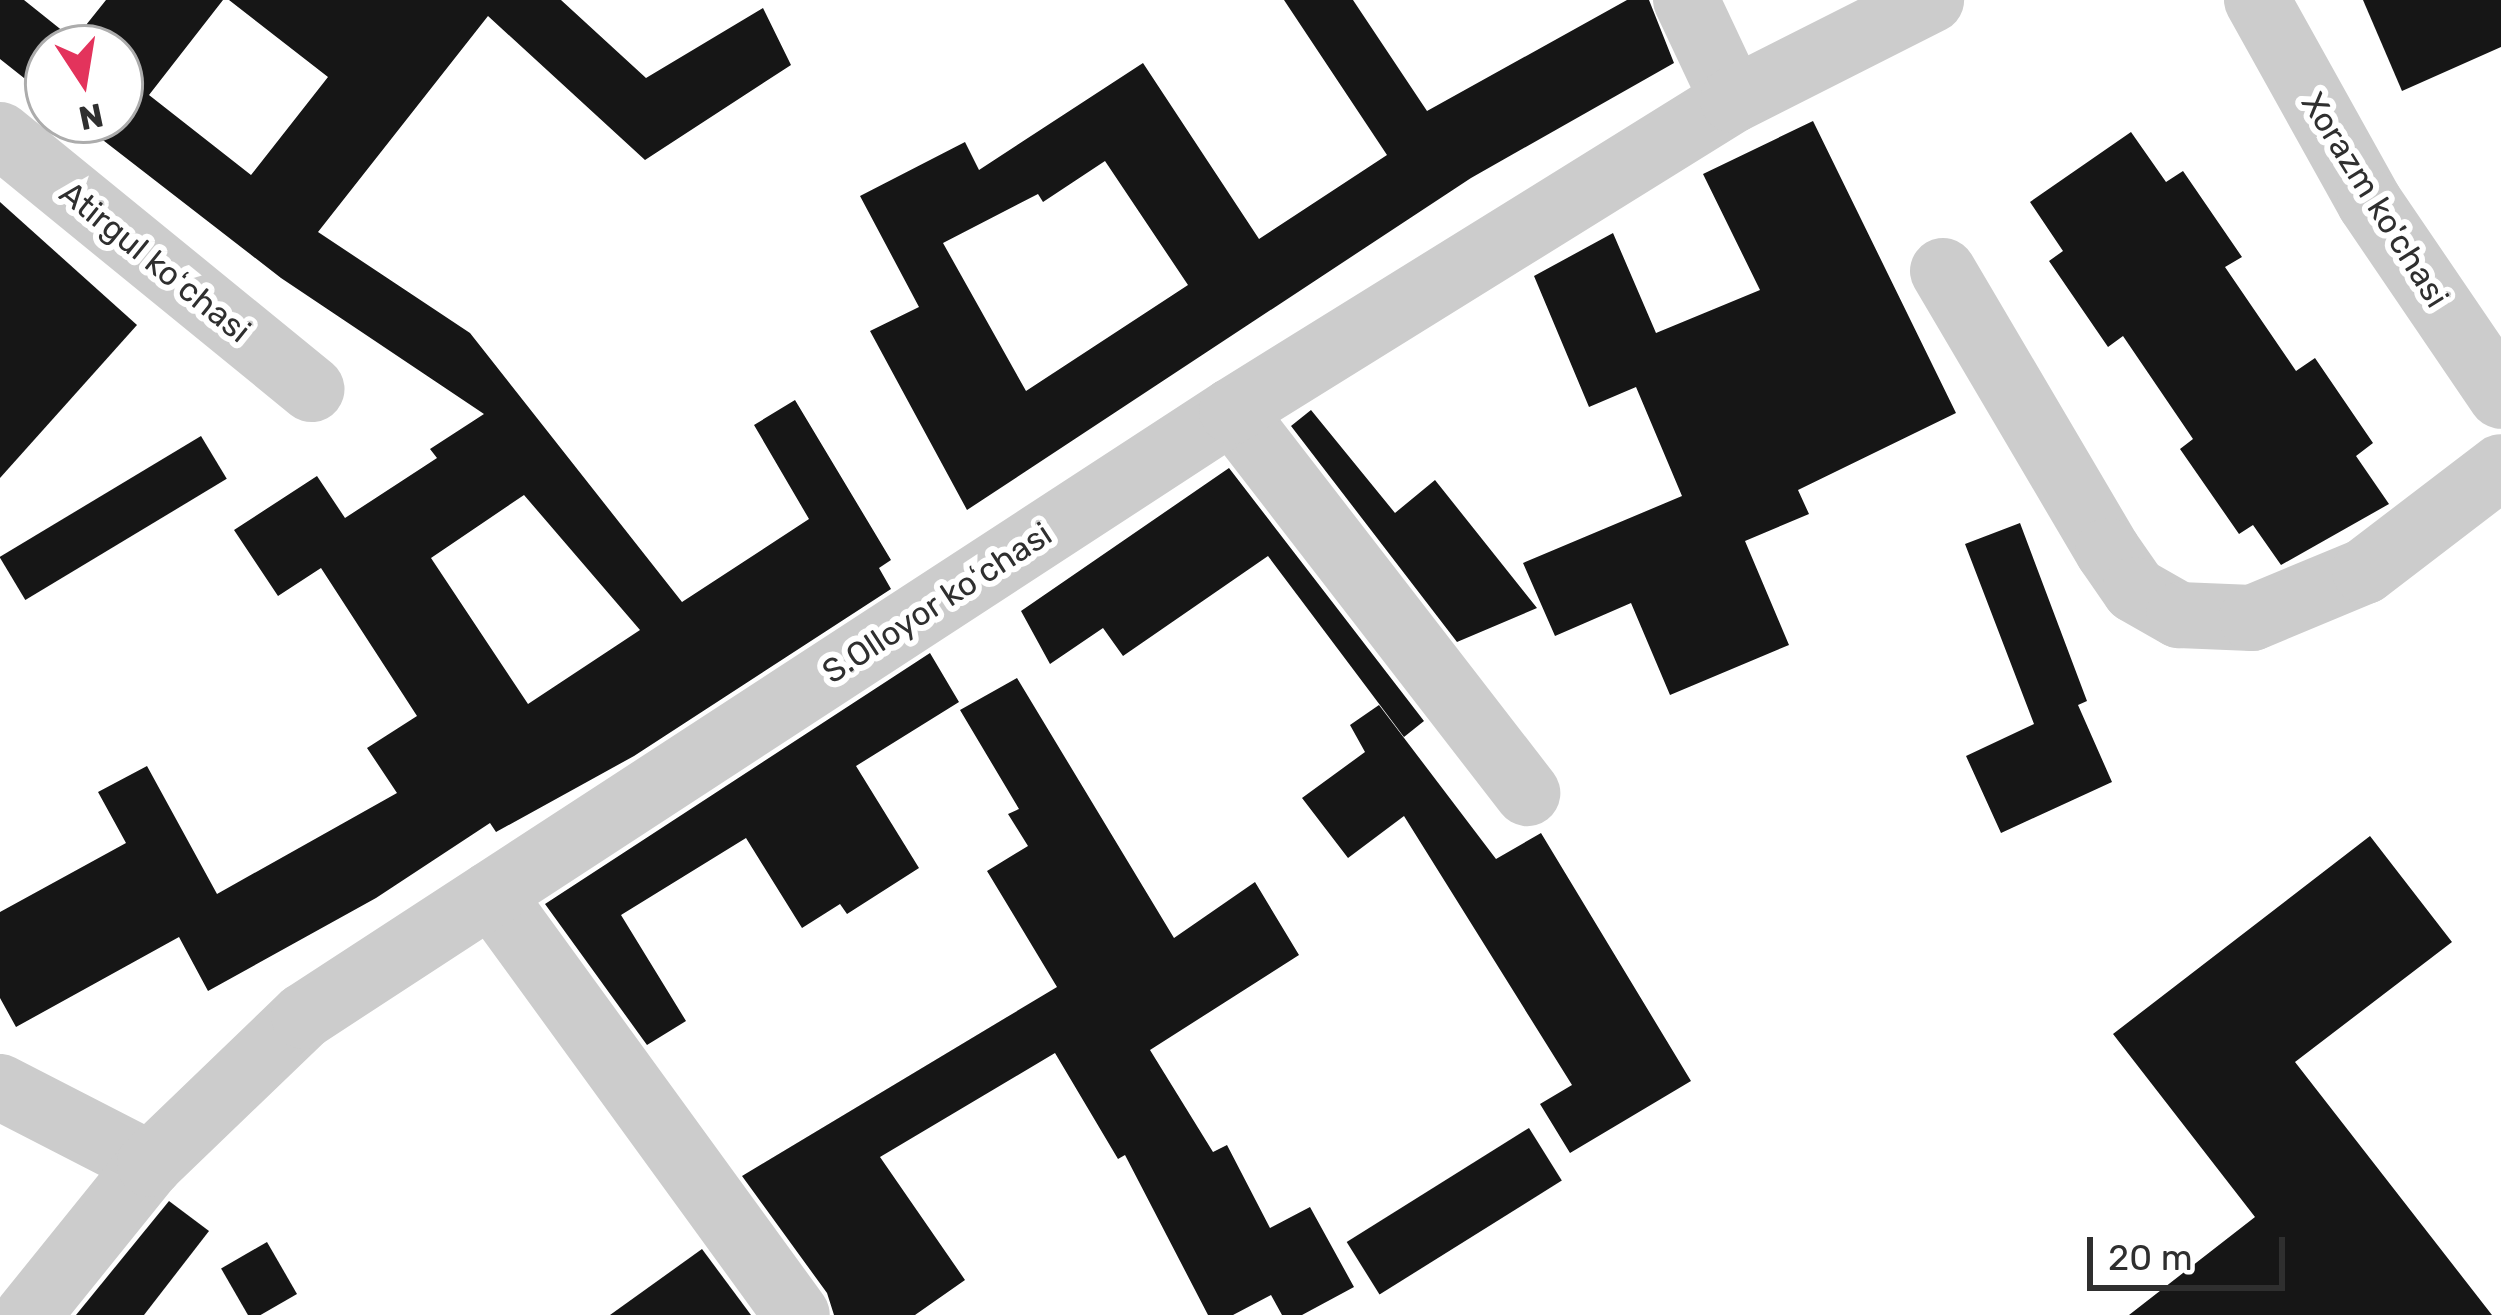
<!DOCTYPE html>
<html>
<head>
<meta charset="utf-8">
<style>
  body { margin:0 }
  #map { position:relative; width:2501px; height:1315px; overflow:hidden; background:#fff; font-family:Rubik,sans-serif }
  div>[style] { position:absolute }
  .building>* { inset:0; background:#161616; transform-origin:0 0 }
  .minor>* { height:66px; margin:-33px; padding:0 33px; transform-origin:33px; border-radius:33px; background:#ccc }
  span { translate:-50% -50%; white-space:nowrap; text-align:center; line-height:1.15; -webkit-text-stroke:12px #fff; paint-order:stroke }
  .street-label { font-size:33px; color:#2f2f2f }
  .north { position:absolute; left:24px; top:24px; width:120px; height:120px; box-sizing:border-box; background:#fff; border:3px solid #acacac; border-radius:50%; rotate:168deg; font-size:33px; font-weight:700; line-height:48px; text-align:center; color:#2f2f2f }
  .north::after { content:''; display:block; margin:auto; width:42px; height:54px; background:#e3335c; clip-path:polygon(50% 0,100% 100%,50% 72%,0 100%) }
  .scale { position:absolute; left:2087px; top:1237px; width:198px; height:54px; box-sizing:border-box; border:6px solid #2f2f2f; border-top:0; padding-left:15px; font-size:36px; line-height:42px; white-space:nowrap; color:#2f2f2f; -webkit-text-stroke:9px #fff; paint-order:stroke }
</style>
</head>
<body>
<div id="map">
  <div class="building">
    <i style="clip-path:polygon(evenodd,0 0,24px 0,74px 40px,106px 0,223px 0,149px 95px,251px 175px,328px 77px,229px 0,561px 0,646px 78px,763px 8px,791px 65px,645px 160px,488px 16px,318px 232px,470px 333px,682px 602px,809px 519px,754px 425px,795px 400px,891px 560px,879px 568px,891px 589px,634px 756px,496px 832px,490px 823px,376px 898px,208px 991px,179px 937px,16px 1027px,0 998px,0 912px,126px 843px,98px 792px,147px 766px,217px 894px,397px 793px,367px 748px,417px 716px,321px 568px,278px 596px,234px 530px,317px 476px,345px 518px,437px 458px,430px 449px,484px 414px,281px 278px,77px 120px,120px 120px,120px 48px,48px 48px,48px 97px,0 59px,0 0,524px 495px,640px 630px,528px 704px,431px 558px,524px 495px)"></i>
    <i style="clip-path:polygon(evenodd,1284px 0,1353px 0,1427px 111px,1627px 0,1649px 0,1674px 63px,1471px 178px,967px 510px,870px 331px,919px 307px,860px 196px,965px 142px,979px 170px,1143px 63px,1259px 239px,1387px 155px,1284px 0,1105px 161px,1188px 285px,1026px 391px,943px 243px,1038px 194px,1043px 202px,1105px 161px)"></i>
    <i style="clip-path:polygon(2363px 0,2501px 0,2501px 47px,2402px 91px)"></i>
    <i style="clip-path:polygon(1813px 121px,1956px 413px,1798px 490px,1809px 514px,1745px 541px,1789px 645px,1670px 695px,1631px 603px,1555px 636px,1523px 563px,1682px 496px,1636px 387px,1589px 407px,1534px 276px,1613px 233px,1656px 333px,1760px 290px,1703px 174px)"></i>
    <i style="clip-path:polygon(2131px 132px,2166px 182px,2183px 171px,2242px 257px,2225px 267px,2296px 371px,2315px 358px,2373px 443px,2356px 456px,2389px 504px,2281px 565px,2253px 525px,2239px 534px,2180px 449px,2193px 439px,2123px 336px,2108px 347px,2049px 261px,2063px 251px,2030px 202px)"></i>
    <i style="clip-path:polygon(0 202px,137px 325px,0 478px)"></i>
    <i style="clip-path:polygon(1311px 410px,1395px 513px,1435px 480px,1537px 608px,1457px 642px,1291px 426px)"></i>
    <i style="left:201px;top:436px;width:50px;height:235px;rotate:59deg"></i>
    <i style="clip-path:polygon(1229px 468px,1424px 721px,1404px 737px,1268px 556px,1123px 656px,1103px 628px,1050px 664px,1021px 611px)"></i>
    <i style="clip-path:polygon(2020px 523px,2087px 701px,2078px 705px,2112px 782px,2001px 833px,1966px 756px,2034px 724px,1965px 544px)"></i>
    <i style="clip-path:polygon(930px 653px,959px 702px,856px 766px,919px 868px,847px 914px,840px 904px,802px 928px,746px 838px,621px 915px,686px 1021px,647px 1045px,545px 904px)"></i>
    <i style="clip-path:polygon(1017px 678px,1174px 938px,1255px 882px,1299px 955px,1150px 1050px,1213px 1152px,1227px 1145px,1270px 1228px,1310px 1207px,1354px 1287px,1302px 1315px,1282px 1315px,1271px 1295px,1233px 1315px,1208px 1315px,1125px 1155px,1118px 1159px,1055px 1053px,880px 1157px,965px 1280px,915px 1315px,834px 1315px,827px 1293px,742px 1176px,1057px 987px,987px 871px,1028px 846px,1008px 814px,1019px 809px,960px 710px)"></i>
    <i style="clip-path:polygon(1379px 705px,1496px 859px,1541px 833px,1691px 1081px,1570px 1153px,1540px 1104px,1572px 1085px,1404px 816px,1348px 858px,1302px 798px,1365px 752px,1350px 725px)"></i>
    <i style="clip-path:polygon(2370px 836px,2452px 942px,2295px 1062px,2492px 1315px,2129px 1315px,2255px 1217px,2113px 1034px)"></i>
    <i style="left:1529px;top:1128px;width:62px;height:215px;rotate:58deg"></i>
    <i style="clip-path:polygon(169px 1201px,209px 1231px,144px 1315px,76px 1315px)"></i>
    <i style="left:267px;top:1242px;width:60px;height:53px;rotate:60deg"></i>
    <i style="clip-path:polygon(702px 1249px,751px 1315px,610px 1315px)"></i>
  </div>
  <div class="minor">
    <i style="left:1686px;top:0;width:110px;rotate:64.8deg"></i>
    <i style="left:2257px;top:0;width:232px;rotate:60.9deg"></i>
    <i style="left:2370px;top:203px;width:233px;rotate:55.8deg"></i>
    <i style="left:0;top:135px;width:402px;rotate:39.2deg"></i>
    <i style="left:1943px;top:271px;width:325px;rotate:59.5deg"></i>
    <i style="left:2108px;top:551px;width:47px;rotate:55.3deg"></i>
    <i style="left:2135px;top:590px;width:51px;rotate:29.6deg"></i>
    <i style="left:2179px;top:615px;width:73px;rotate:2.4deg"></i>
    <i style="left:2252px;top:618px;width:122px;rotate:-22.6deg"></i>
    <i style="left:2365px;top:571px;width:171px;rotate:-37.4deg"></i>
    <i style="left:1232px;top:411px;width:483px;rotate:52.3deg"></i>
    <i style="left:491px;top:894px;width:520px;rotate:53.99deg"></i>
    <i style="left:0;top:1087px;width:169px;rotate:27.2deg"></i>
    <i style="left:28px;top:1315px;width:194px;rotate:-51.1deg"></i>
    <i style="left:150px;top:1164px;width:214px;rotate:-43.9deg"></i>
    <i style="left:304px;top:1016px;width:1108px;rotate:-33.1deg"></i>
    <i style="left:1232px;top:411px;width:590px;rotate:-31.83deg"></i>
    <i style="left:1733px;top:100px;width:222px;rotate:-26.8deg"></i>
  </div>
  <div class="street-label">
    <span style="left:2375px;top:200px;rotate:58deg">Xorazm ko'chasi</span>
    <span style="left:155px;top:262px;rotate:39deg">Atirgul koʻchasi</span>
    <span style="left:937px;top:603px;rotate:-33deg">S.Olloyor koʻchasi</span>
  </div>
  <div class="north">N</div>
  <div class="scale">20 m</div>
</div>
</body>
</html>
